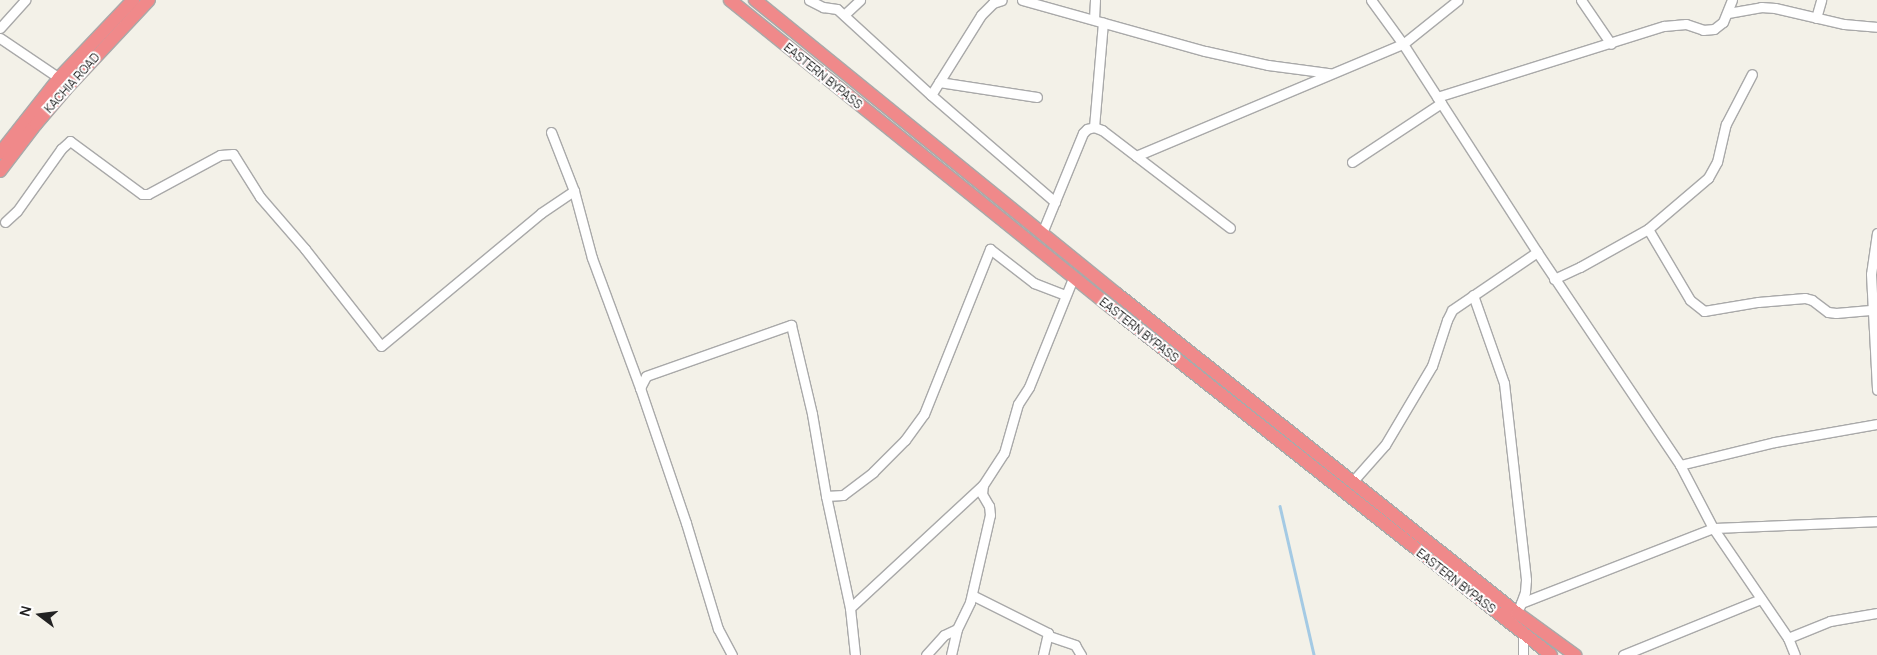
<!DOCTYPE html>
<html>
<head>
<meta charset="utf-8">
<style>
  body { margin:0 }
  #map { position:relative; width:1877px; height:655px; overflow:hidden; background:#f3f1e8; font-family:Manrope,sans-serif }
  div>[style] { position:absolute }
  .stream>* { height:2.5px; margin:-1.25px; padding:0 1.25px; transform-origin:1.25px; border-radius:1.25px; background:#a4cae4 }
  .roads { filter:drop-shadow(1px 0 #a9a9a9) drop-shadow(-1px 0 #a9a9a9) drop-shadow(0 1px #a9a9a9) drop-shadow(0 -1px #a9a9a9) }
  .minor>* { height:9px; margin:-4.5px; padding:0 4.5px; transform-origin:4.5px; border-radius:4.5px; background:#fff }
  .highway>* { height:12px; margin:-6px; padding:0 6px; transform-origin:6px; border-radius:6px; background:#f0898a }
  span { translate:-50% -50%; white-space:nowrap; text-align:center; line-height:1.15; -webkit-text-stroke:4px #fff; paint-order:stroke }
  .street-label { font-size:12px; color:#222 }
  .north { position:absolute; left:15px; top:590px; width:50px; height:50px; -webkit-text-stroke:4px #fff; paint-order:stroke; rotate:285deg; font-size:14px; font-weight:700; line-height:20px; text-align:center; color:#222 }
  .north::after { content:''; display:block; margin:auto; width:18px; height:22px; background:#222; clip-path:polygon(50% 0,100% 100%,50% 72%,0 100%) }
</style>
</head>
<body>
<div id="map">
  <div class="stream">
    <i style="left:1280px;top:506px;width:153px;rotate:77.1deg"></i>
  </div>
  <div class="roads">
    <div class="minor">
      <i style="left:809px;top:0;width:16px;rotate:27deg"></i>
      <i style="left:823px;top:7px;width:14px;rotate:8deg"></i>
      <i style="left:837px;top:9px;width:127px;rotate:42.5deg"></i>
      <i style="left:931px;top:95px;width:164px;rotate:40.8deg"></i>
      <i style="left:1022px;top:0;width:190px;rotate:15.6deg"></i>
      <i style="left:1205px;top:51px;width:65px;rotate:12.5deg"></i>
      <i style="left:1268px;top:65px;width:62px;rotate:7.5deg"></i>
      <i style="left:1371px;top:0;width:54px;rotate:54deg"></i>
      <i style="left:1403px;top:44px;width:247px;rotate:57.2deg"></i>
      <i style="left:1537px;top:252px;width:257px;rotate:56.1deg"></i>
      <i style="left:1680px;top:465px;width:71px;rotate:62.4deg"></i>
      <i style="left:1713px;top:528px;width:133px;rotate:55.7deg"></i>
      <i style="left:1788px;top:638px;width:18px;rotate:68deg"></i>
      <i style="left:1581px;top:0;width:53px;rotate:55.7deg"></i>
      <i style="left:1728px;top:13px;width:34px;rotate:-10deg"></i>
      <i style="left:1761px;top:7px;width:14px;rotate:4deg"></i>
      <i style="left:1775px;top:8px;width:71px;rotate:13.1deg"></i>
      <i style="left:1844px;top:24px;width:33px;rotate:5deg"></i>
      <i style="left:844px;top:15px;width:22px;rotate:-43deg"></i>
      <i style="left:1816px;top:18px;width:19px;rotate:-74deg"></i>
      <i style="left:1094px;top:19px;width:19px;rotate:-87deg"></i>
      <i style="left:0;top:28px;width:38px;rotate:-48deg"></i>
      <i style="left:0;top:38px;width:71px;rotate:34.1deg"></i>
      <i style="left:939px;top:82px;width:99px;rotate:8.7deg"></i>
      <i style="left:931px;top:95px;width:94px;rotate:-58deg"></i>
      <i style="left:981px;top:15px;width:17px;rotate:-45deg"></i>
      <i style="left:993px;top:3px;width:9px;rotate:-18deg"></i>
      <i style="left:1437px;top:97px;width:238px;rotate:-17.4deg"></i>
      <i style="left:1664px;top:26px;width:22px;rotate:-5deg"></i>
      <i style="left:1686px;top:24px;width:18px;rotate:19deg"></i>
      <i style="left:1703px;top:30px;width:11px;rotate:-5deg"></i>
      <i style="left:1714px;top:29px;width:11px;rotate:-38deg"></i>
      <i style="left:1723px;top:22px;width:24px;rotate:-68deg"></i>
      <i style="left:1094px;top:127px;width:105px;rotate:-85.1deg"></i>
      <i style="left:551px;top:132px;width:63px;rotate:68.7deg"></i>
      <i style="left:574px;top:191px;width:69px;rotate:75deg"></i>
      <i style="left:592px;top:258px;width:139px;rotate:69.7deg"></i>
      <i style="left:1136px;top:156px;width:290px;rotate:-22.8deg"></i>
      <i style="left:1403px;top:44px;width:70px;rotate:-38.7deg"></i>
      <i style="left:1352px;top:162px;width:107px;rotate:-33.5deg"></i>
      <i style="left:5px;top:222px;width:16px;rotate:-43deg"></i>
      <i style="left:17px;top:211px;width:76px;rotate:-54.6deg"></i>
      <i style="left:61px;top:149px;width:12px;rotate:-42deg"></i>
      <i style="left:70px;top:141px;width:89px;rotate:36.4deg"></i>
      <i style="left:142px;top:194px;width:6px"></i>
      <i style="left:148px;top:194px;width:82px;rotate:-28.4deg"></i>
      <i style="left:220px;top:155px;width:13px;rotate:-4deg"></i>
      <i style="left:233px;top:154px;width:51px;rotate:57.9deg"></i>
      <i style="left:260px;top:197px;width:69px;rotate:49.1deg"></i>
      <i style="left:305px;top:249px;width:123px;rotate:51.9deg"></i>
      <i style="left:381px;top:346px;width:208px;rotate:-39.7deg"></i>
      <i style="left:541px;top:213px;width:40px;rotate:-34deg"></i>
      <i style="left:1648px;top:229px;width:82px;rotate:59.4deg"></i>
      <i style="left:1690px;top:300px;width:18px;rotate:38deg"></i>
      <i style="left:1704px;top:311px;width:55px;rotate:-9.5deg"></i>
      <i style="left:1758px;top:302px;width:47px;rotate:-4.9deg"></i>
      <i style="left:1805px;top:298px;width:7px;rotate:16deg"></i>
      <i style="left:1812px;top:300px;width:20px;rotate:37deg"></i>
      <i style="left:1828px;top:312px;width:8px;rotate:7deg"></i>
      <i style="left:1836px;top:313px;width:37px;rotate:-5deg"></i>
      <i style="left:1042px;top:233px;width:108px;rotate:-67.7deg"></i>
      <i style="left:1083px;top:133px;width:6px;rotate:-45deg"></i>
      <i style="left:1087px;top:129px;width:7px;rotate:-16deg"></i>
      <i style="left:1094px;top:127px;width:9px;rotate:21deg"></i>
      <i style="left:1102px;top:130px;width:161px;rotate:37.4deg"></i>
      <i style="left:1877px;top:233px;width:41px;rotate:98.3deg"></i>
      <i style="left:1871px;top:274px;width:116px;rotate:87deg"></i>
      <i style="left:1554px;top:279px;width:29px;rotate:-25deg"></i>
      <i style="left:1580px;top:267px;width:78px;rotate:-29.2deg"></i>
      <i style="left:1648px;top:229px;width:79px;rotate:-40.4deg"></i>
      <i style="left:1708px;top:178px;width:18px;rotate:-61deg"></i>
      <i style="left:1717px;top:162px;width:39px;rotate:-77deg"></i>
      <i style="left:1726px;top:124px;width:56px;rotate:-62.5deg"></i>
      <i style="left:1473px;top:295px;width:93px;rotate:70.6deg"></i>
      <i style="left:1504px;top:383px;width:198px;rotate:83.6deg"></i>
      <i style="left:1526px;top:580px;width:12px;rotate:95deg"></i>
      <i style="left:1525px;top:592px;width:15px;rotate:110deg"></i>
      <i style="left:1680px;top:465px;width:98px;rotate:-13.6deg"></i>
      <i style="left:1775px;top:442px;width:104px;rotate:-10deg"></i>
      <i style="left:1353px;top:481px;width:48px;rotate:-48.4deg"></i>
      <i style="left:1385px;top:445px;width:92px;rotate:-59.3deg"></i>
      <i style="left:1432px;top:366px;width:48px;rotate:-71.9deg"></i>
      <i style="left:1447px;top:320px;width:11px;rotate:-63deg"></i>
      <i style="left:1452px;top:310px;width:103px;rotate:-34.3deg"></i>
      <i style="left:826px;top:496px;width:17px;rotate:-3deg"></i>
      <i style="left:843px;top:495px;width:38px;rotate:-37deg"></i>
      <i style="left:873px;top:472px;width:45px;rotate:-45deg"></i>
      <i style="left:905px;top:440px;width:32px;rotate:-54deg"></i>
      <i style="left:924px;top:414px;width:178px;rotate:-68.2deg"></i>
      <i style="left:990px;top:249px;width:56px;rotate:37.7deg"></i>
      <i style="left:1034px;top:283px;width:33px;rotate:21deg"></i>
      <i style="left:972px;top:595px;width:85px;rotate:26.6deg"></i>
      <i style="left:1048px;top:633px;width:23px;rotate:103deg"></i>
      <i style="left:1521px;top:603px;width:206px;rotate:-21.3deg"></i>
      <i style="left:1713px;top:528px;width:164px;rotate:-2.4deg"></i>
      <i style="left:850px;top:608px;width:181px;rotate:-42.8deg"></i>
      <i style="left:1523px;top:635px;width:20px;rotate:90deg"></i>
      <i style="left:1049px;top:636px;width:28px;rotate:19deg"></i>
      <i style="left:1075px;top:645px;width:12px;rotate:59deg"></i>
      <i style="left:1788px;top:638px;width:45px;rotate:-22deg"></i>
      <i style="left:1830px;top:621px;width:48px;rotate:-9.7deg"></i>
      <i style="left:732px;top:655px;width:30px;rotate:-118deg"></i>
      <i style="left:718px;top:629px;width:111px;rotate:-106.8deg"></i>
      <i style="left:686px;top:523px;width:143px;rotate:-108.8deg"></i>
      <i style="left:640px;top:388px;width:13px;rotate:-63deg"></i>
      <i style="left:646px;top:376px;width:154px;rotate:-19.4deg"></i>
      <i style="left:791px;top:325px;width:91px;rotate:76.7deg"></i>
      <i style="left:812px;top:414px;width:83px;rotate:80.3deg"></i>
      <i style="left:826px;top:496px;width:115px;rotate:77.9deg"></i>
      <i style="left:850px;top:608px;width:47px;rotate:83.9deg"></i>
      <i style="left:926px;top:655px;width:27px;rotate:-48deg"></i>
      <i style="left:944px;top:635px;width:14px;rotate:-25deg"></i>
      <i style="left:957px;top:629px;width:30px;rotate:-64deg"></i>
      <i style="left:970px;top:602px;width:89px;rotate:-77.1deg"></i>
      <i style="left:990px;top:515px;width:9px;rotate:-96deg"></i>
      <i style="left:989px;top:506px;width:14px;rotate:-120deg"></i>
      <i style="left:982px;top:494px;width:9px;rotate:-84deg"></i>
      <i style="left:983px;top:485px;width:38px;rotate:-57deg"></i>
      <i style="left:1004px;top:453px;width:51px;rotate:-74.1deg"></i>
      <i style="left:1018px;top:404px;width:20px;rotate:-57deg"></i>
      <i style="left:1029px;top:387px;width:118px;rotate:-68deg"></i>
      <i style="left:951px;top:655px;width:27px;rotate:-77deg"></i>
      <i style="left:1623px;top:655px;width:149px;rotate:-22.1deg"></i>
    </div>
    <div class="highway">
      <i style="left:730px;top:0;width:492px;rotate:38.9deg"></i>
      <i style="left:1113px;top:309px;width:558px;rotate:38.31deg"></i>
      <i style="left:755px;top:0;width:466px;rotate:39.1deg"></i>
      <i style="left:1117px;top:294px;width:512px;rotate:38.57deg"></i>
      <i style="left:1517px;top:613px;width:72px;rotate:35.9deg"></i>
      <i style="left:0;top:153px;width:95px;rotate:-51.8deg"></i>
      <i style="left:59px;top:78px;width:108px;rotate:-46.5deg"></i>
      <i style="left:0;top:171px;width:59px;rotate:-52.5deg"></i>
      <i style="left:36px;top:124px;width:45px;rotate:-49.5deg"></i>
      <i style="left:65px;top:90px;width:123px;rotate:-47deg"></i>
    </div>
  </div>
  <div class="street-label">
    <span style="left:823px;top:76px;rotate:39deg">EASTERN BYPASS</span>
    <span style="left:72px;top:83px;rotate:-48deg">KACHIA ROAD</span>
    <span style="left:1139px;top:330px;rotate:38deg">EASTERN BYPASS</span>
    <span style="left:1456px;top:581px;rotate:38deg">EASTERN BYPASS</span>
  </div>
  <div class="north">N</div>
</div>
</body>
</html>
